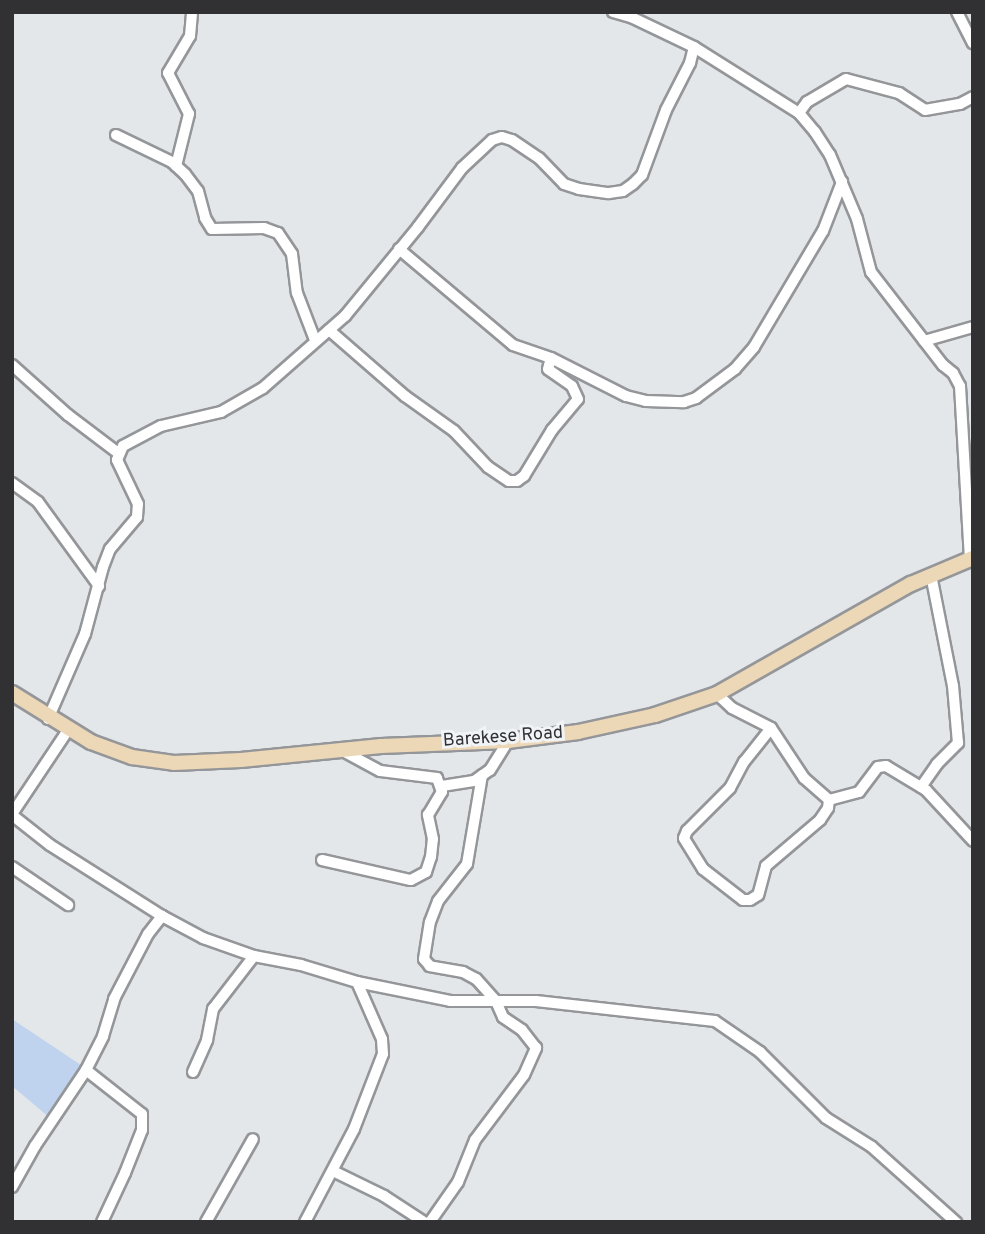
<!DOCTYPE html>
<html>
<head>
<meta charset="utf-8">
<style>
  body { margin:0 }
  #map { position:relative; width:985px; height:1234px; overflow:hidden; background:#e4e7ea; font-family:Overpass,sans-serif }
  div>[style] { position:absolute }
  .green>* { inset:0; background:#c0d3ee }
  .roads { filter:drop-shadow(2px 0 #949699) drop-shadow(-2px 0 #949699) drop-shadow(0 2px #949699) drop-shadow(0 -2px #949699) }
  .minor>* { height:10px; margin:-5px; padding:0 5px; transform-origin:5px; border-radius:5px; background:#fff }
  .secondary>* { height:14px; margin:-7px; padding:0 7px; transform-origin:7px; border-radius:7px; background:#ecd7b6 }
  span { translate:-50% -50%; white-space:nowrap; text-align:center; line-height:1.15; -webkit-text-stroke:6px #f1f4f7; paint-order:stroke }
  .street-label { font-size:18px; color:#313133 }
  .frame { position:absolute; inset:0; border:14px solid #313133; pointer-events:none }
</style>
</head>
<body>
<div id="map">
  <div class="green">
    <i style="clip-path:polygon(12px 1019px,84px 1067px,50px 1118px,12px 1086px)"></i>
  </div>
  <div class="roads">
    <div class="minor">
      <i style="left:613px;top:12px;width:19px;rotate:16deg"></i>
      <i style="left:631px;top:17px;width:70px;rotate:25.5deg"></i>
      <i style="left:694px;top:47px;width:124px;rotate:32.2deg"></i>
      <i style="left:799px;top:113px;width:25px;rotate:50deg"></i>
      <i style="left:815px;top:132px;width:27px;rotate:57deg"></i>
      <i style="left:830px;top:155px;width:69px;rotate:67.1deg"></i>
      <i style="left:857px;top:219px;width:55px;rotate:75.2deg"></i>
      <i style="left:871px;top:272px;width:118px;rotate:52.3deg"></i>
      <i style="left:943px;top:365px;width:13px;rotate:39deg"></i>
      <i style="left:953px;top:373px;width:15px;rotate:62deg"></i>
      <i style="left:960px;top:386px;width:172px;rotate:86.7deg"></i>
      <i style="left:957px;top:12px;width:35px;rotate:63deg"></i>
      <i style="left:799px;top:113px;width:14px;rotate:-54deg"></i>
      <i style="left:807px;top:102px;width:45px;rotate:-30.5deg"></i>
      <i style="left:846px;top:79px;width:55px;rotate:14.8deg"></i>
      <i style="left:899px;top:93px;width:31px;rotate:33deg"></i>
      <i style="left:925px;top:110px;width:36px;rotate:-10deg"></i>
      <i style="left:960px;top:104px;width:15px;rotate:-28deg"></i>
      <i style="left:116px;top:135px;width:62px;rotate:25.7deg"></i>
      <i style="left:172px;top:162px;width:18px;rotate:43deg"></i>
      <i style="left:185px;top:174px;width:21px;rotate:53deg"></i>
      <i style="left:198px;top:191px;width:28px;rotate:75deg"></i>
      <i style="left:205px;top:218px;width:13px;rotate:58deg"></i>
      <i style="left:212px;top:229px;width:52px;rotate:-1.1deg"></i>
      <i style="left:264px;top:228px;width:15px;rotate:20deg"></i>
      <i style="left:278px;top:233px;width:25px;rotate:56deg"></i>
      <i style="left:292px;top:254px;width:39px;rotate:83deg"></i>
      <i style="left:297px;top:293px;width:50px;rotate:69deg"></i>
      <i style="left:176px;top:166px;width:54px;rotate:-76deg"></i>
      <i style="left:189px;top:114px;width:46px;rotate:-117.1deg"></i>
      <i style="left:168px;top:73px;width:43px;rotate:-59.3deg"></i>
      <i style="left:190px;top:36px;width:24px;rotate:-85deg"></i>
      <i style="left:399px;top:249px;width:149px;rotate:40.1deg"></i>
      <i style="left:513px;top:345px;width:40px;rotate:18.9deg"></i>
      <i style="left:551px;top:358px;width:84px;rotate:26.9deg"></i>
      <i style="left:626px;top:396px;width:21px;rotate:14deg"></i>
      <i style="left:646px;top:401px;width:38px;rotate:2deg"></i>
      <i style="left:684px;top:402px;width:13px;rotate:-18deg"></i>
      <i style="left:696px;top:398px;width:49px;rotate:-36.6deg"></i>
      <i style="left:735px;top:369px;width:29px;rotate:-49deg"></i>
      <i style="left:754px;top:347px;width:135px;rotate:-59.3deg"></i>
      <i style="left:823px;top:231px;width:53px;rotate:-68.8deg"></i>
      <i style="left:329px;top:330px;width:101px;rotate:41deg"></i>
      <i style="left:405px;top:396px;width:60px;rotate:35.5deg"></i>
      <i style="left:454px;top:431px;width:50px;rotate:46.6deg"></i>
      <i style="left:488px;top:467px;width:25px;rotate:34deg"></i>
      <i style="left:509px;top:481px;width:8px"></i>
      <i style="left:517px;top:481px;width:9px;rotate:-36deg"></i>
      <i style="left:524px;top:476px;width:54px;rotate:-58.7deg"></i>
      <i style="left:552px;top:430px;width:40px;rotate:-50deg"></i>
      <i style="left:578px;top:399px;width:14px;rotate:-115deg"></i>
      <i style="left:572px;top:386px;width:29px;rotate:-145deg"></i>
      <i style="left:548px;top:369px;width:11px;rotate:-75deg"></i>
      <i style="left:924px;top:341px;width:51px;rotate:-15.9deg"></i>
      <i style="left:12px;top:365px;width:75px;rotate:41.8deg"></i>
      <i style="left:68px;top:415px;width:63px;rotate:37.2deg"></i>
      <i style="left:12px;top:483px;width:32px;rotate:36deg"></i>
      <i style="left:38px;top:502px;width:104px;rotate:54deg"></i>
      <i style="left:717px;top:694px;width:21px;rotate:43deg"></i>
      <i style="left:732px;top:708px;width:44px;rotate:27.1deg"></i>
      <i style="left:771px;top:728px;width:60px;rotate:56.6deg"></i>
      <i style="left:804px;top:778px;width:33px;rotate:41deg"></i>
      <i style="left:829px;top:800px;width:8px;rotate:97deg"></i>
      <i style="left:828px;top:808px;width:14px;rotate:124deg"></i>
      <i style="left:820px;top:820px;width:71px;rotate:139.6deg"></i>
      <i style="left:766px;top:866px;width:30px;rotate:105deg"></i>
      <i style="left:758px;top:895px;width:9px;rotate:148deg"></i>
      <i style="left:750px;top:900px;width:7px;rotate:180deg"></i>
      <i style="left:743px;top:900px;width:51px;rotate:-142.2deg"></i>
      <i style="left:703px;top:869px;width:36px;rotate:-122deg"></i>
      <i style="left:684px;top:838px;width:8px;rotate:-67deg"></i>
      <i style="left:687px;top:831px;width:61px;rotate:-45deg"></i>
      <i style="left:730px;top:788px;width:30px;rotate:-62deg"></i>
      <i style="left:744px;top:762px;width:43px;rotate:-51.5deg"></i>
      <i style="left:48px;top:719px;width:93px;rotate:-66.5deg"></i>
      <i style="left:85px;top:634px;width:69px;rotate:-75deg"></i>
      <i style="left:103px;top:567px;width:19px;rotate:-69deg"></i>
      <i style="left:110px;top:549px;width:42px;rotate:-49.8deg"></i>
      <i style="left:137px;top:517px;width:13px;rotate:-86deg"></i>
      <i style="left:138px;top:504px;width:49px;rotate:-115.5deg"></i>
      <i style="left:117px;top:460px;width:15px;rotate:-67deg"></i>
      <i style="left:123px;top:446px;width:43px;rotate:-27.8deg"></i>
      <i style="left:161px;top:426px;width:62px;rotate:-13.1deg"></i>
      <i style="left:221px;top:412px;width:48px;rotate:-29.7deg"></i>
      <i style="left:263px;top:388px;width:109px;rotate:-41.3deg"></i>
      <i style="left:345px;top:316px;width:115px;rotate:-50.6deg"></i>
      <i style="left:418px;top:227px;width:74px;rotate:-53.3deg"></i>
      <i style="left:462px;top:168px;width:41px;rotate:-43deg"></i>
      <i style="left:492px;top:140px;width:10px;rotate:-17deg"></i>
      <i style="left:502px;top:137px;width:10px;rotate:17deg"></i>
      <i style="left:512px;top:140px;width:32px;rotate:34deg"></i>
      <i style="left:539px;top:158px;width:36px;rotate:46deg"></i>
      <i style="left:564px;top:184px;width:16px;rotate:18deg"></i>
      <i style="left:579px;top:189px;width:30px;rotate:8deg"></i>
      <i style="left:609px;top:193px;width:14px;rotate:-8deg"></i>
      <i style="left:623px;top:191px;width:12px;rotate:-35deg"></i>
      <i style="left:633px;top:184px;width:13px;rotate:-45deg"></i>
      <i style="left:642px;top:175px;width:69px;rotate:-69.7deg"></i>
      <i style="left:666px;top:110px;width:53px;rotate:-62.9deg"></i>
      <i style="left:690px;top:63px;width:16px;rotate:-76deg"></i>
      <i style="left:442px;top:786px;width:32px;rotate:-9deg"></i>
      <i style="left:474px;top:781px;width:19px;rotate:-35deg"></i>
      <i style="left:490px;top:770px;width:34px;rotate:-58deg"></i>
      <i style="left:921px;top:787px;width:28px;rotate:-55deg"></i>
      <i style="left:937px;top:764px;width:30px;rotate:-45deg"></i>
      <i style="left:958px;top:743px;width:57px;rotate:-95deg"></i>
      <i style="left:953px;top:686px;width:113px;rotate:-101.2deg"></i>
      <i style="left:829px;top:800px;width:31px;rotate:-15deg"></i>
      <i style="left:859px;top:792px;width:31px;rotate:-53deg"></i>
      <i style="left:878px;top:767px;width:8px;rotate:-7deg"></i>
      <i style="left:886px;top:766px;width:47px;rotate:31deg"></i>
      <i style="left:926px;top:790px;width:69px;rotate:47.3deg"></i>
      <i style="left:12px;top:814px;width:101px;rotate:-56.3deg"></i>
      <i style="left:12px;top:815px;width:48px;rotate:38.3deg"></i>
      <i style="left:50px;top:845px;width:133px;rotate:32.4deg"></i>
      <i style="left:162px;top:916px;width:47px;rotate:28.2deg"></i>
      <i style="left:203px;top:938px;width:54px;rotate:19.4deg"></i>
      <i style="left:254px;top:956px;width:48px;rotate:10.8deg"></i>
      <i style="left:301px;top:965px;width:59px;rotate:16.9deg"></i>
      <i style="left:357px;top:982px;width:95px;rotate:11.5deg"></i>
      <i style="left:450px;top:1001px;width:86px"></i>
      <i style="left:536px;top:1001px;width:180px;rotate:6.4deg"></i>
      <i style="left:715px;top:1021px;width:55px;rotate:34.6deg"></i>
      <i style="left:760px;top:1052px;width:93px;rotate:45deg"></i>
      <i style="left:826px;top:1118px;width:54px;rotate:32.2deg"></i>
      <i style="left:872px;top:1147px;width:113px;rotate:41.8deg"></i>
      <i style="left:322px;top:860px;width:91px;rotate:12.7deg"></i>
      <i style="left:411px;top:880px;width:17px;rotate:-28deg"></i>
      <i style="left:426px;top:872px;width:16px;rotate:-72deg"></i>
      <i style="left:431px;top:857px;width:18px;rotate:-84deg"></i>
      <i style="left:433px;top:839px;width:25px;rotate:-102deg"></i>
      <i style="left:428px;top:815px;width:27px;rotate:-59deg"></i>
      <i style="left:442px;top:792px;width:15px;rotate:-110deg"></i>
      <i style="left:437px;top:778px;width:57px;rotate:-173deg"></i>
      <i style="left:380px;top:771px;width:44px;rotate:-151.7deg"></i>
      <i style="left:12px;top:867px;width:68px;rotate:34.2deg"></i>
      <i style="left:86px;top:1070px;width:71px;rotate:38.2deg"></i>
      <i style="left:142px;top:1114px;width:16px;rotate:90deg"></i>
      <i style="left:142px;top:1130px;width:46px;rotate:111.6deg"></i>
      <i style="left:125px;top:1173px;width:54px;rotate:115.1deg"></i>
      <i style="left:193px;top:1072px;width:35px;rotate:-66deg"></i>
      <i style="left:207px;top:1040px;width:32px;rotate:-79deg"></i>
      <i style="left:213px;top:1009px;width:67px;rotate:-52.3deg"></i>
      <i style="left:333px;top:1171px;width:57px;rotate:26.1deg"></i>
      <i style="left:384px;top:1196px;width:48px;rotate:33deg"></i>
      <i style="left:12px;top:1187px;width:47px;rotate:-60.7deg"></i>
      <i style="left:35px;top:1146px;width:92px;rotate:-56.1deg"></i>
      <i style="left:86px;top:1070px;width:38px;rotate:-63deg"></i>
      <i style="left:103px;top:1036px;width:39px;rotate:-73deg"></i>
      <i style="left:114px;top:999px;width:73px;rotate:-62.4deg"></i>
      <i style="left:148px;top:934px;width:23px;rotate:-52deg"></i>
      <i style="left:206px;top:1222px;width:95px;rotate:-60.5deg"></i>
      <i style="left:305px;top:1222px;width:105px;rotate:-62.2deg"></i>
      <i style="left:354px;top:1129px;width:80px;rotate:-68.9deg"></i>
      <i style="left:383px;top:1054px;width:15px;rotate:-94deg"></i>
      <i style="left:382px;top:1039px;width:62px;rotate:-113.7deg"></i>
      <i style="left:430px;top:1222px;width:49px;rotate:-55deg"></i>
      <i style="left:458px;top:1182px;width:45px;rotate:-68deg"></i>
      <i style="left:475px;top:1140px;width:81px;rotate:-53deg"></i>
      <i style="left:524px;top:1075px;width:30px;rotate:-66deg"></i>
      <i style="left:536px;top:1048px;width:23px;rotate:-128deg"></i>
      <i style="left:522px;top:1030px;width:23px;rotate:-146deg"></i>
      <i style="left:503px;top:1017px;width:17px;rotate:-114deg"></i>
      <i style="left:496px;top:1001px;width:30px;rotate:-132deg"></i>
      <i style="left:476px;top:979px;width:15px;rotate:-152deg"></i>
      <i style="left:463px;top:972px;width:34px;rotate:-170deg"></i>
      <i style="left:430px;top:966px;width:9px;rotate:-131deg"></i>
      <i style="left:424px;top:959px;width:37px;rotate:-81deg"></i>
      <i style="left:430px;top:922px;width:22px;rotate:-69deg"></i>
      <i style="left:438px;top:901px;width:47px;rotate:-51.9deg"></i>
      <i style="left:467px;top:864px;width:90px;rotate:-80.4deg"></i>
    </div>
    <div class="secondary">
      <i style="left:12px;top:693px;width:93px;rotate:31.8deg"></i>
      <i style="left:91px;top:742px;width:44px;rotate:20.1deg"></i>
      <i style="left:132px;top:757px;width:42px;rotate:8.1deg"></i>
      <i style="left:174px;top:763px;width:67px;rotate:-2.6deg"></i>
      <i style="left:241px;top:760px;width:141px;rotate:-5.7deg"></i>
      <i style="left:381px;top:746px;width:127px;rotate:-2.3deg"></i>
      <i style="left:508px;top:741px;width:71px;rotate:-7.3deg"></i>
      <i style="left:578px;top:732px;width:79px;rotate:-12.4deg"></i>
      <i style="left:655px;top:715px;width:65px;rotate:-18.7deg"></i>
      <i style="left:717px;top:694px;width:223px;rotate:-29.6deg"></i>
      <i style="left:911px;top:584px;width:67px;rotate:-22.8deg"></i>
    </div>
  </div>
  <div class="street-label">
    <span style="left:503px;top:738px;rotate:-4deg">Barekese Road</span>
  </div>
  <div class="frame"></div>
</div>
</body>
</html>
